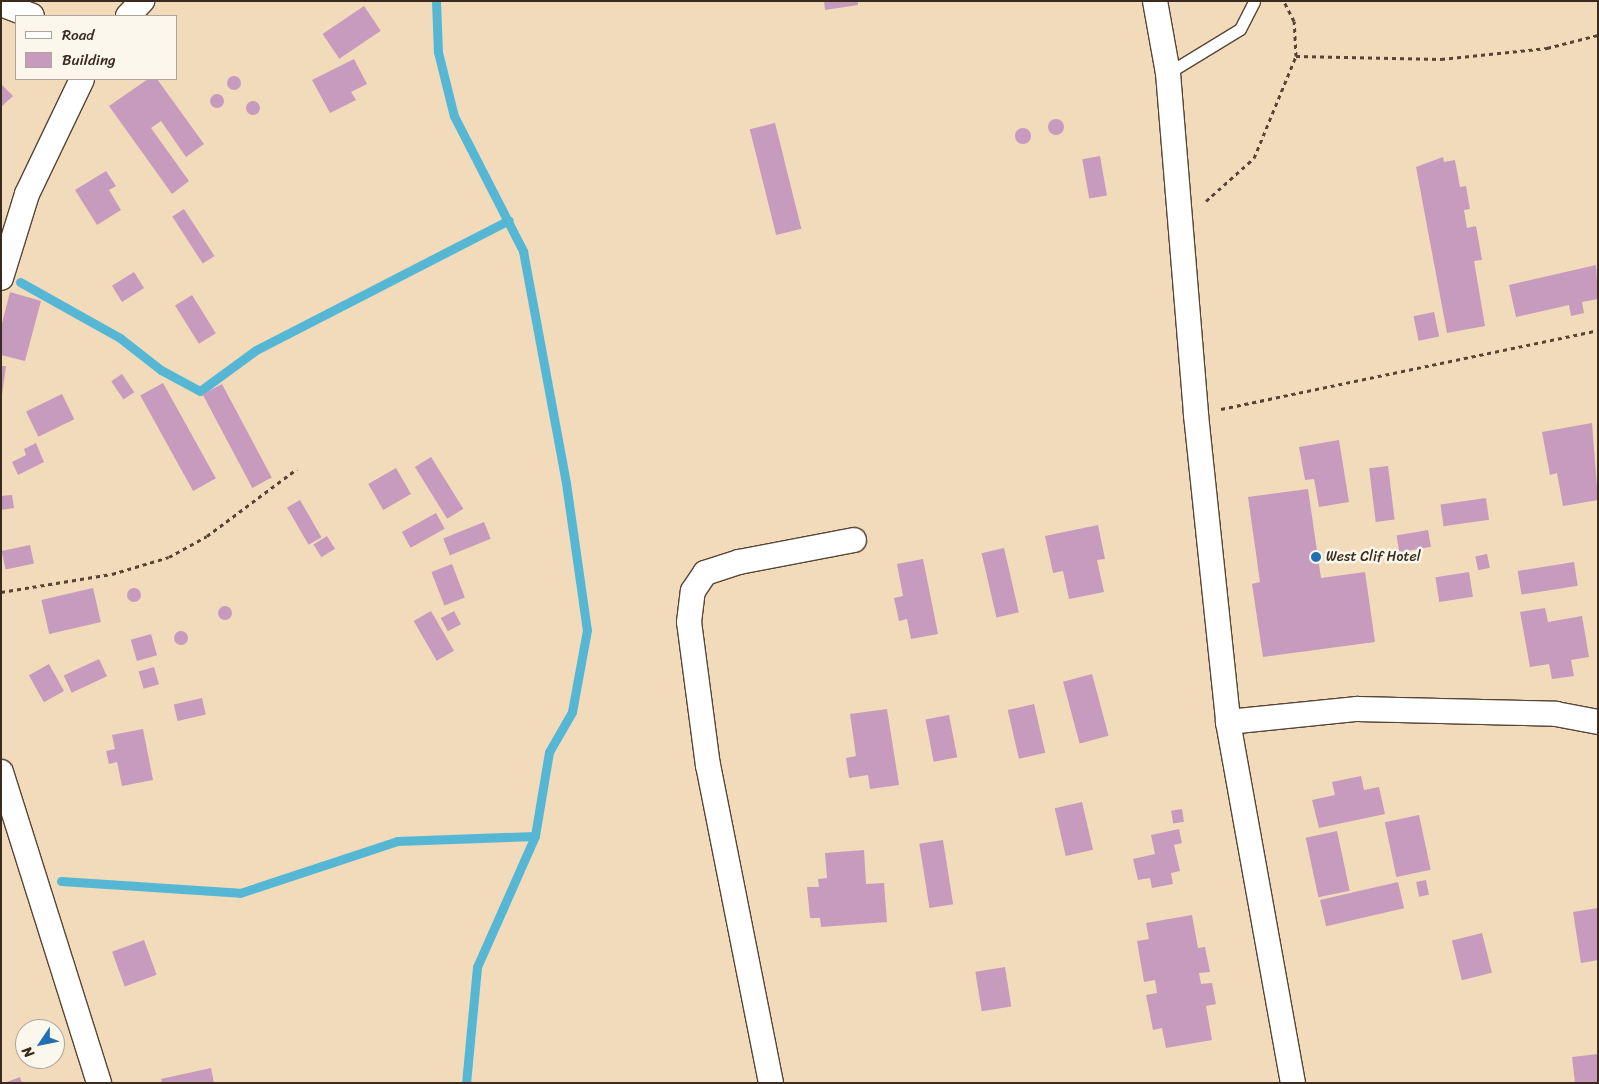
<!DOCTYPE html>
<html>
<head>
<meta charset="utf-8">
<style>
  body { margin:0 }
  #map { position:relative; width:1599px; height:1084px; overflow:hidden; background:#f2dbbb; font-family:Sriracha,sans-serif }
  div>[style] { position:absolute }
  .stream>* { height:9px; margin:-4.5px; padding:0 4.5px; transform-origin:4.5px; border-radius:4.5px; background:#56b7d4 }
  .building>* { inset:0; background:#c69bbd; transform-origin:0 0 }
  .round { border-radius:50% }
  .path>* { height:3px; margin-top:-1.5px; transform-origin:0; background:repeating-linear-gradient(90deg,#564536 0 4px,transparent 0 8px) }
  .roads { filter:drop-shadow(1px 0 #564536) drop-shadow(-1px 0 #564536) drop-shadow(0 1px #564536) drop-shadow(0 -1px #564536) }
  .service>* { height:11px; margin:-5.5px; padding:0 5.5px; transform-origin:5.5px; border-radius:5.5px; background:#fff }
  .minor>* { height:24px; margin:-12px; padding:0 12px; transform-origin:12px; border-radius:12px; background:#fff }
  .dots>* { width:14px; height:14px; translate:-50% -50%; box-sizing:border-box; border:2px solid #fbf7ec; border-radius:50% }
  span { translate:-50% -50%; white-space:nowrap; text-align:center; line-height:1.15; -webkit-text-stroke:5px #fbf7ec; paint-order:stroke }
  .poi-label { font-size:14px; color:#3b2a1e }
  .left { translate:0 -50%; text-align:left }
  .frame { position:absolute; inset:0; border:2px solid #3b2a1e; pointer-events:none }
  .legend { position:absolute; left:15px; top:15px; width:162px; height:65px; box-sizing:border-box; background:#fbf7ec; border:1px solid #aea59a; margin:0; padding:6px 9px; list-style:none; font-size:15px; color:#3b2a1e }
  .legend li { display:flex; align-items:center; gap:10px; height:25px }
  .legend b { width:25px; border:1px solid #aea59a }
  .north { position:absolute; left:15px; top:1019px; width:50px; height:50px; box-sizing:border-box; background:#fbf7ec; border:1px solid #aea59a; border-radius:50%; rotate:236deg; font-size:14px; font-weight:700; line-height:20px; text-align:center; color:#3b2a1e }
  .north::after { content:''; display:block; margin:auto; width:18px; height:22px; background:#1f6fb2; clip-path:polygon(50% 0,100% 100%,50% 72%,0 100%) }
</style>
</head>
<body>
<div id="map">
  <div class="stream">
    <i style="left:436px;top:1px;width:51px;rotate:87.8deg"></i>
    <i style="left:438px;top:52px;width:66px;rotate:76deg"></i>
    <i style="left:454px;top:116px;width:152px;rotate:62.9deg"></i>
    <i style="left:523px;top:251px;width:236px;rotate:79.5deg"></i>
    <i style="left:566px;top:483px;width:148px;rotate:81.9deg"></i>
    <i style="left:587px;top:630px;width:83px;rotate:100.4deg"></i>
    <i style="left:572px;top:712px;width:46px;rotate:119.9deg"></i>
    <i style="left:549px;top:752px;width:85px;rotate:99.5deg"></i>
    <i style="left:535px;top:836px;width:143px;rotate:113.9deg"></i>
    <i style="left:477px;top:967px;width:117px;rotate:95.4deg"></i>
    <i style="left:20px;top:282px;width:115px;rotate:29.2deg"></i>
    <i style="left:120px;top:338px;width:52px;rotate:38deg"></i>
    <i style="left:161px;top:370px;width:44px;rotate:28.3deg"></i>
    <i style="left:200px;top:391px;width:69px;rotate:-36.2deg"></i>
    <i style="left:256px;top:350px;width:284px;rotate:-27.2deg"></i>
    <i style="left:61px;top:881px;width:179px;rotate:3.8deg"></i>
    <i style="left:240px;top:893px;width:165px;rotate:-18.3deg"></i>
    <i style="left:397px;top:841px;width:138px;rotate:-2.1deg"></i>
  </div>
  <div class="building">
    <i style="clip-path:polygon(824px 1px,858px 1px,858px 5px,825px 10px)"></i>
    <i style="left:364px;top:6px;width:30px;height:50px;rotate:56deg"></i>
    <i style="clip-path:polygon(354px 59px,367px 84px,351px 92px,356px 100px,330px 113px,312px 80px)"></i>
    <i class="round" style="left:227px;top:76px;width:14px;height:14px"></i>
    <i style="clip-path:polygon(148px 79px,157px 79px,204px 144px,186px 157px,161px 121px,151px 128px,189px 181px,172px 194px,109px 106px)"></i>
    <i style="clip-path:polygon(1px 84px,13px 96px,1px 107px)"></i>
    <i class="round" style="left:210px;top:94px;width:14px;height:14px"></i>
    <i class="round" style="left:246px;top:101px;width:14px;height:14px"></i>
    <i class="round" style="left:1048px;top:119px;width:16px;height:16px"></i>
    <i style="left:775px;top:123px;width:109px;height:26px;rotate:76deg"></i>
    <i class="round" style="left:1015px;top:128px;width:16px;height:16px"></i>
    <i style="left:1100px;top:156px;width:40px;height:18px;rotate:80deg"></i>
    <i style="clip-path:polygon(1443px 157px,1444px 162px,1455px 160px,1460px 187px,1466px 186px,1470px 209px,1464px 210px,1467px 228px,1476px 226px,1482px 260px,1474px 261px,1485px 326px,1447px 333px,1416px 167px)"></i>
    <i style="clip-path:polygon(106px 171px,116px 186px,109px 190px,121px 210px,97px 225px,75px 190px)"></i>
    <i style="left:184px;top:209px;width:56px;height:14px;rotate:57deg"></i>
    <i style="clip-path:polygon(1596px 265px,1598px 299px,1582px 302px,1584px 313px,1571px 316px,1569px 305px,1516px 317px,1509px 285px)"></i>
    <i style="left:134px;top:272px;width:19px;height:26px;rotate:58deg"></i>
    <i style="clip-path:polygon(10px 292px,41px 301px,25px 361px,1px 355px,1px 327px)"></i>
    <i style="left:192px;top:295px;width:45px;height:20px;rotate:58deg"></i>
    <i style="left:1434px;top:312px;width:25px;height:21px;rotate:78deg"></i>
    <i style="clip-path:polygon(1px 366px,6px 366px,2px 395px,1px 394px)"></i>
    <i style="left:122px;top:374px;width:22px;height:13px;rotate:56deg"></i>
    <i style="left:163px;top:383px;width:109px;height:26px;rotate:61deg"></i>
    <i style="left:222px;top:384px;width:106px;height:22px;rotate:62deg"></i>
    <i style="left:62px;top:394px;width:28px;height:40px;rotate:64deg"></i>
    <i style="clip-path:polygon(1592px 423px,1598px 500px,1563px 506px,1557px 473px,1550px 475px,1542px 432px)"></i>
    <i style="clip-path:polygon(1339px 440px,1349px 502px,1319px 507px,1314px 479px,1305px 480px,1299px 447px)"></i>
    <i style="clip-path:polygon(36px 443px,44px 462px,18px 475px,12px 462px,26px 455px,24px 449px)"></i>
    <i style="left:431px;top:457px;width:61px;height:19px;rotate:58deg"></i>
    <i style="left:1388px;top:466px;width:54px;height:19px;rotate:83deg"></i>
    <i style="left:396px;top:468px;width:30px;height:32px;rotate:60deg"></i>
    <i style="clip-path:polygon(1308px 489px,1321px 578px,1365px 572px,1375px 642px,1263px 657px,1252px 584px,1260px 582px,1248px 497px)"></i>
    <i style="clip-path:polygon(12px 495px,14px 508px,1px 510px,1px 496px)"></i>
    <i style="left:1486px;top:498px;width:22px;height:46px;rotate:82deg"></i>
    <i style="left:300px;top:500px;width:43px;height:15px;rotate:60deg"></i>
    <i style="left:436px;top:513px;width:18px;height:39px;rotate:61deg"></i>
    <i style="left:484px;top:522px;width:18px;height:44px;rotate:68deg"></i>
    <i style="clip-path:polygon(1098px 525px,1105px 559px,1097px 560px,1104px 592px,1069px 599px,1063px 571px,1053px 573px,1045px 536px)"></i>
    <i style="left:1428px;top:530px;width:17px;height:32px;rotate:80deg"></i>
    <i style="left:327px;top:536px;width:15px;height:16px;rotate:58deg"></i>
    <i style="left:30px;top:545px;width:19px;height:29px;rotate:78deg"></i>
    <i style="left:1004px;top:548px;width:66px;height:23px;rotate:77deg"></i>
    <i style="left:1487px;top:554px;width:14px;height:12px;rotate:78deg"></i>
    <i style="clip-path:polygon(923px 559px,938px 634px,911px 639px,907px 619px,899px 621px,894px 598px,903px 596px,897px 564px)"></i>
    <i style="left:1574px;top:562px;width:24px;height:57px;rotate:81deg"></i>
    <i style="left:452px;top:564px;width:36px;height:22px;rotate:69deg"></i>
    <i style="left:1469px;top:572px;width:25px;height:34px;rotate:81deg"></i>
    <i class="round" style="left:127px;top:588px;width:14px;height:14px"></i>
    <i style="left:93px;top:588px;width:35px;height:53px;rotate:77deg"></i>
    <i class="round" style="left:218px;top:606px;width:14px;height:14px"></i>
    <i style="clip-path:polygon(1545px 608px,1548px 622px,1582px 616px,1589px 657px,1571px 660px,1574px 676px,1552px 679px,1549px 664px,1530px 667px,1520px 612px)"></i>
    <i style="left:431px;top:611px;width:46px;height:20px;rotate:60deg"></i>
    <i style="left:454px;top:611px;width:15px;height:15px;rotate:62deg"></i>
    <i class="round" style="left:174px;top:631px;width:14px;height:14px"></i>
    <i style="left:151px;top:634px;width:22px;height:21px;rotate:74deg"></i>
    <i style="left:99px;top:659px;width:19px;height:39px;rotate:65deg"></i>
    <i style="left:49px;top:664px;width:31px;height:23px;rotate:61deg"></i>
    <i style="left:154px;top:667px;width:18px;height:16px;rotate:74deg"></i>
    <i style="left:1092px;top:674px;width:64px;height:30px;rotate:75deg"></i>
    <i style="left:202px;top:698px;width:17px;height:29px;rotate:77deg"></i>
    <i style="left:1034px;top:704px;width:50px;height:27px;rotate:77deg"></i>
    <i style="clip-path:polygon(887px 709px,899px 785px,870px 789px,868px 775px,849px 778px,846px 758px,856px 756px,850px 714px)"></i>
    <i style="left:949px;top:715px;width:43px;height:24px;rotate:79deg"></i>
    <i style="clip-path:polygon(143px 729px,153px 780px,122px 786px,117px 762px,109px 764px,106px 751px,115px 749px,112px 735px)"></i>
    <i style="clip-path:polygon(1361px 776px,1364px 790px,1379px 787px,1385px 814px,1319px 828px,1312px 800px,1335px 795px,1332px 782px)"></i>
    <i style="left:1082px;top:802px;width:49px;height:28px;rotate:77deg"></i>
    <i style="left:1182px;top:809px;width:13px;height:11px;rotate:81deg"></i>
    <i style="left:1419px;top:815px;width:56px;height:35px;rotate:78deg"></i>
    <i style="clip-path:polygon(1179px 829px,1182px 843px,1174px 845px,1180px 871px,1171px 873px,1173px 884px,1152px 888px,1150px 878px,1138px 880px,1133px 859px,1155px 854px,1151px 835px)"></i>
    <i style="left:1337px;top:831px;width:61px;height:32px;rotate:78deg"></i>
    <i style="left:943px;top:840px;width:65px;height:24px;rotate:81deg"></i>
    <i style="clip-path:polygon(864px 850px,866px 884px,884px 883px,887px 922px,821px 927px,820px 918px,810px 918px,807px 887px,819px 887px,818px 879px,827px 878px,825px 853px)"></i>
    <i style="left:1426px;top:880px;width:15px;height:10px;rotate:79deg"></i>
    <i style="left:1398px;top:882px;width:27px;height:80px;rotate:77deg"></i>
    <i style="clip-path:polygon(1598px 908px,1598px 960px,1581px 963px,1573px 912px)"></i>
    <i style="clip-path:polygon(1192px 915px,1198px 948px,1205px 947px,1210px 972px,1199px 973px,1201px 984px,1212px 983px,1216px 1004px,1206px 1006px,1212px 1040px,1166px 1048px,1162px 1028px,1153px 1030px,1146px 995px,1157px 993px,1155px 980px,1144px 982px,1137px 941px,1149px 939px,1146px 923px)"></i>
    <i style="left:1482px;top:933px;width:41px;height:31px;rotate:76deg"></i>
    <i style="left:144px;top:940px;width:37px;height:34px;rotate:70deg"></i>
    <i style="left:1005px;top:967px;width:40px;height:30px;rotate:81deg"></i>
    <i style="clip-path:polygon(1598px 1054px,1598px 1083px,1575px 1083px,1572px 1057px)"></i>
    <i style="clip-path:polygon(211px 1068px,214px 1083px,162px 1083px,161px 1079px)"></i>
    <i style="clip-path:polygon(20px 1077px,22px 1083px,4px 1083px)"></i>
  </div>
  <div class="path">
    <i style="left:1296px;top:56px;width:145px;rotate:1.2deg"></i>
    <i style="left:1441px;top:59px;width:107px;rotate:-5.9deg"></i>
    <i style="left:1547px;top:48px;width:53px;rotate:-14.3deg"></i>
    <i style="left:1206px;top:201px;width:64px;rotate:-41.9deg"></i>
    <i style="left:1254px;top:158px;width:110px;rotate:-67.6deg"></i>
    <i style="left:1296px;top:56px;width:35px;rotate:-93deg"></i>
    <i style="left:1294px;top:21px;width:22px;rotate:-117deg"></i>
    <i style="left:1221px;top:409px;width:385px;rotate:-11.8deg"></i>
    <i style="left:1px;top:592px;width:112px;rotate:-9.2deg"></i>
    <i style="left:112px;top:574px;width:59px;rotate:-16.6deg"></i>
    <i style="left:169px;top:557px;width:43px;rotate:-28.9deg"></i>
    <i style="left:207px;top:536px;width:112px;rotate:-36.7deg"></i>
  </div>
  <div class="roads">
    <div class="service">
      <i style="left:1168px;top:73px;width:84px;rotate:-31.4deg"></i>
      <i style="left:1240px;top:29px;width:31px;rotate:-63deg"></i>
    </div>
    <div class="minor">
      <i style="left:1155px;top:1px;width:73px;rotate:79.8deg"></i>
      <i style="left:1168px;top:73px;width:343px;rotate:85.3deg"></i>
      <i style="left:1196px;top:415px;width:309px;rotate:84deg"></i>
      <i style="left:1228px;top:722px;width:367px;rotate:79.8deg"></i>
      <i style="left:1px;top:4px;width:33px;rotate:21deg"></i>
      <i style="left:128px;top:16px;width:21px;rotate:-47deg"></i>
      <i style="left:1px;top:278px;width:88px;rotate:-72.8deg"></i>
      <i style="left:27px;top:194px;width:127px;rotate:-64.4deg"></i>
      <i style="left:1228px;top:722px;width:130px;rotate:-5.8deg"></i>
      <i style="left:1357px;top:709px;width:199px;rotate:1.4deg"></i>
      <i style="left:1556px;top:714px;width:43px;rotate:10.8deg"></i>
      <i style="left:1px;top:772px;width:326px;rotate:72.5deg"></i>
      <i style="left:771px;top:1083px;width:323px;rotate:-101.2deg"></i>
      <i style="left:708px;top:766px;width:145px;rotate:-97.5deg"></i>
      <i style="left:689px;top:622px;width:31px;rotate:-83deg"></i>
      <i style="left:693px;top:591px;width:22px;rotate:-56deg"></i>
      <i style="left:705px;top:573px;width:36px;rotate:-18deg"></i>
      <i style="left:739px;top:562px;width:117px;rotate:-10.8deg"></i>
    </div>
  </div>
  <div class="dots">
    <i style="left:1316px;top:557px;background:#1f6fb2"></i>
  </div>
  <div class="poi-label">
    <span class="left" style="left:1326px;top:557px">West Clif Hotel</span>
  </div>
  <div class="frame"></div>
  <ul class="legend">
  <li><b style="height:6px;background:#fff"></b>Road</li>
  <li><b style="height:14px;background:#c69bbd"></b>Building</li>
  </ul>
  <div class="north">N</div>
</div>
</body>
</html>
